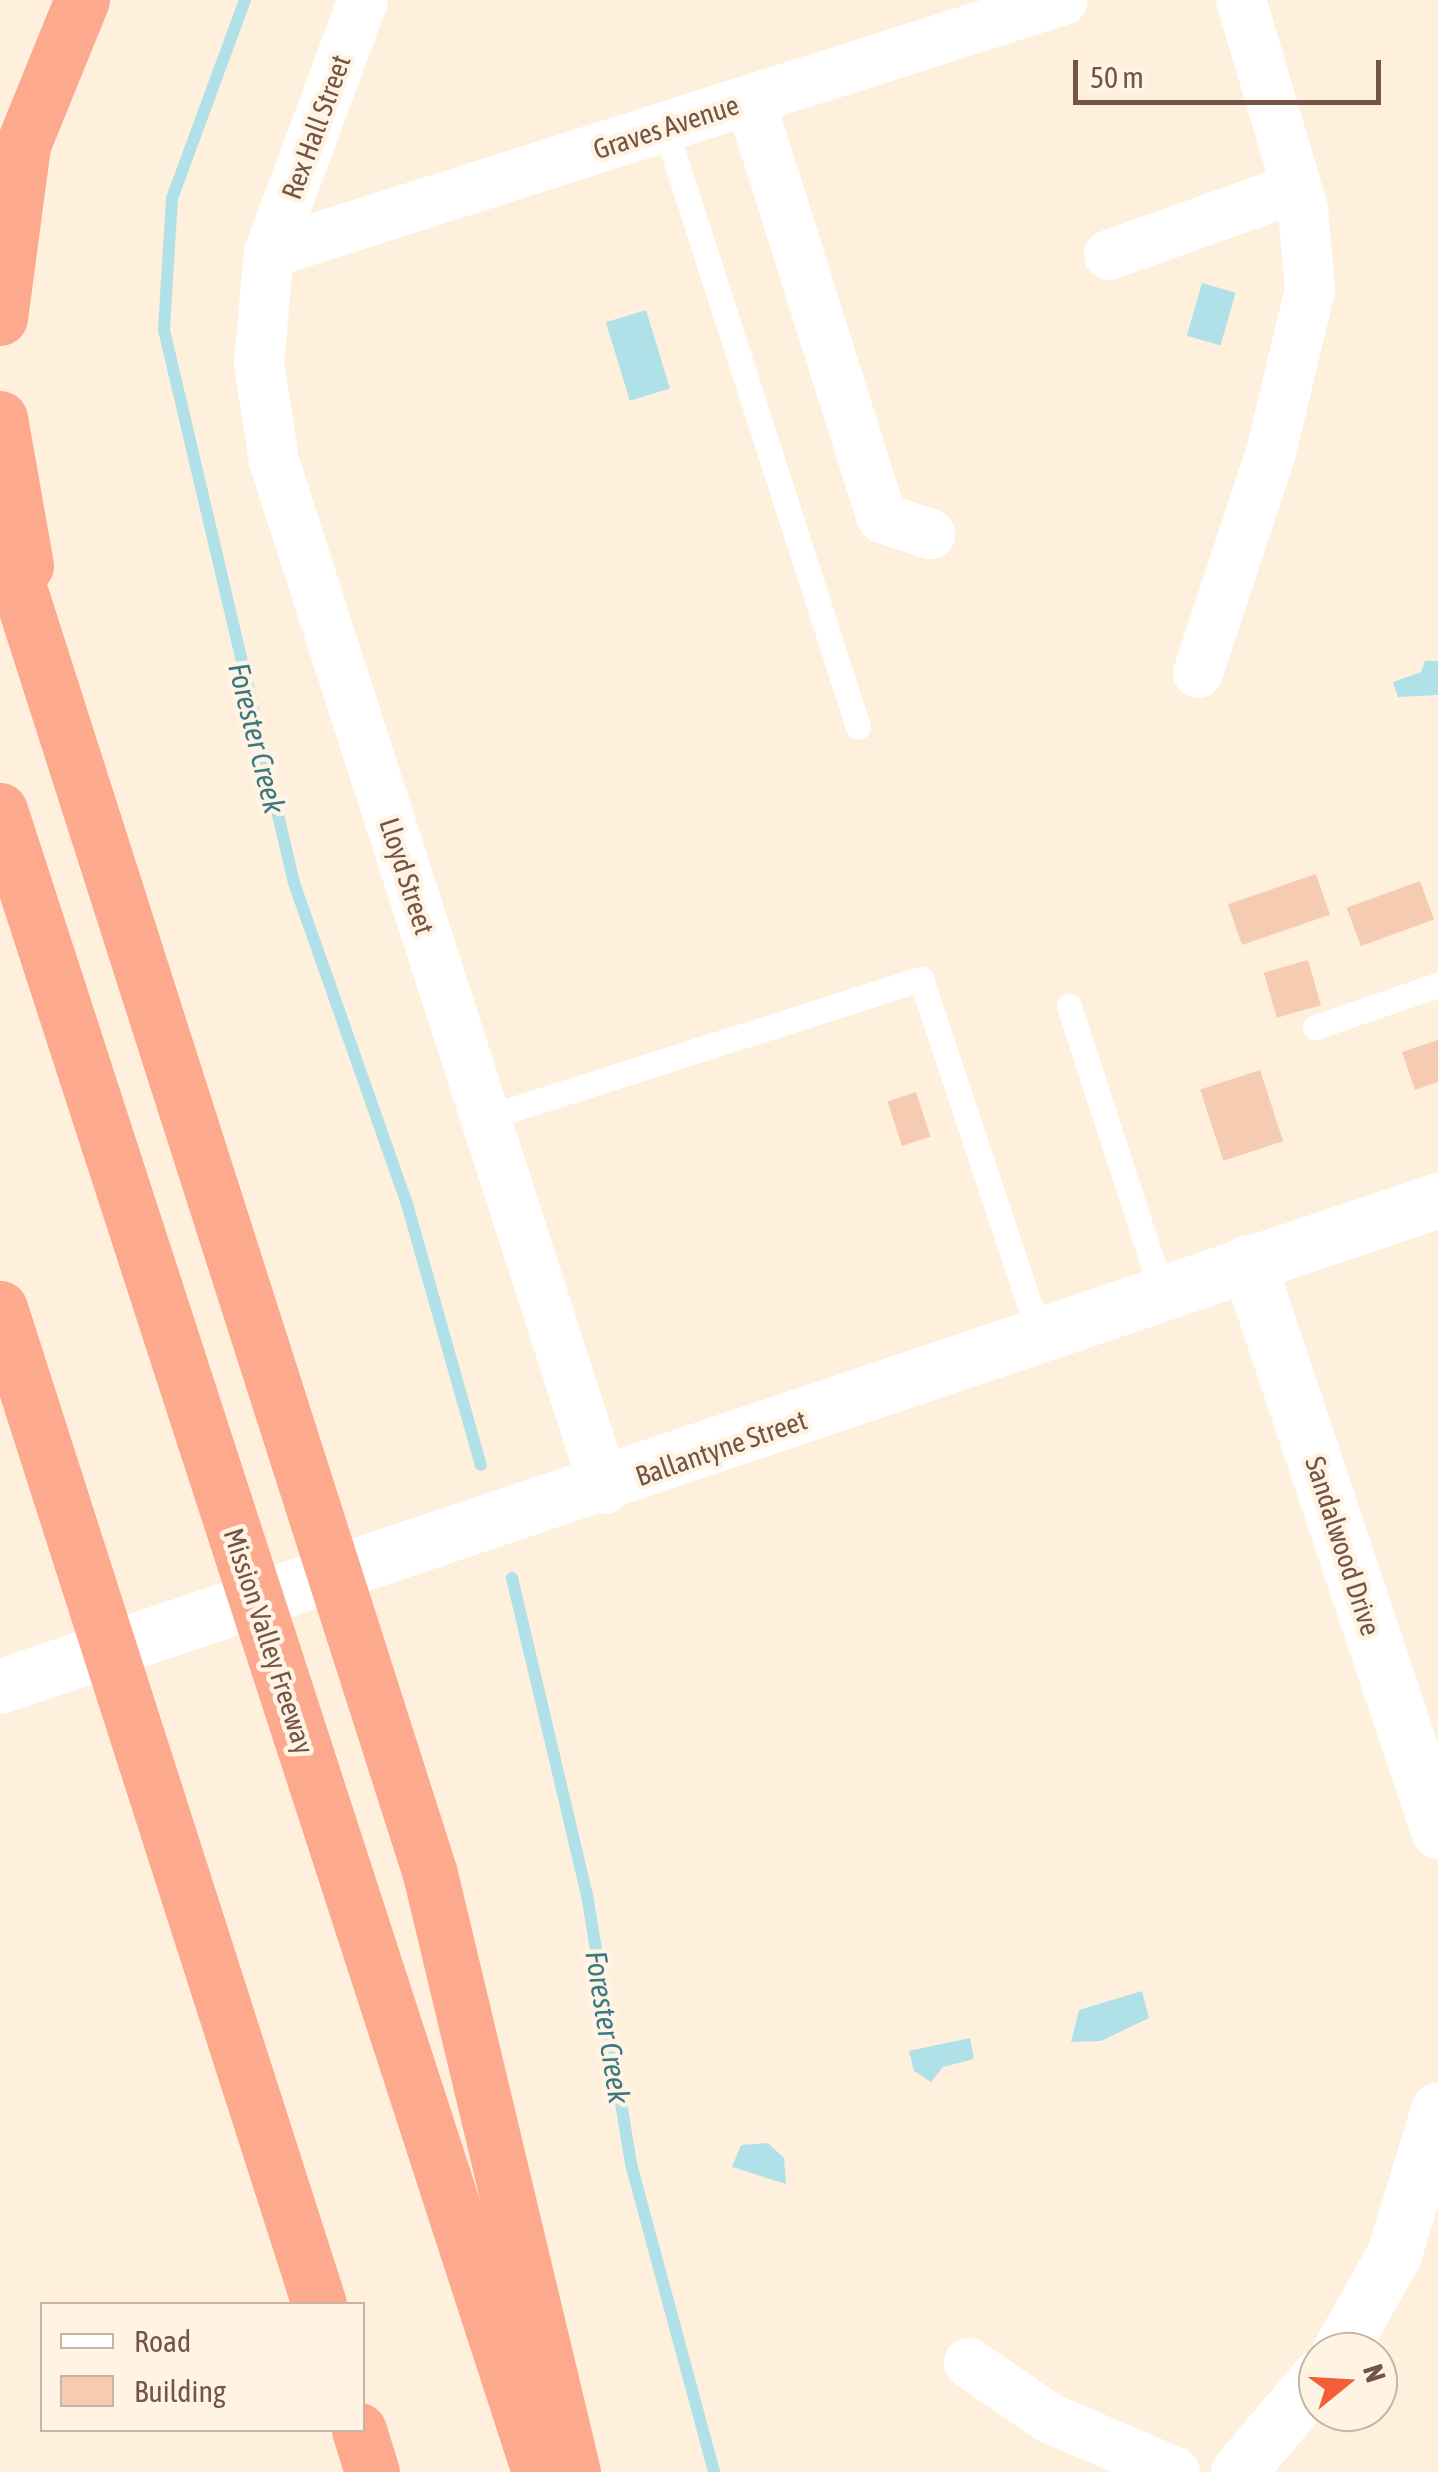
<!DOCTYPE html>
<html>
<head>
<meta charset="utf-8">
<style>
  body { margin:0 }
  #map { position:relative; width:1438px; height:2472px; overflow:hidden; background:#fef0dd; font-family:"Asap Condensed",sans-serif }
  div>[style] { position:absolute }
  .water>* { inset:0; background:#b1e1e8; transform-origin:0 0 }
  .stream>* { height:12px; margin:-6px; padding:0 6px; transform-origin:6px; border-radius:6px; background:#b1e1e8 }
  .building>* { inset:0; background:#f5ccb2; transform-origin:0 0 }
  .lane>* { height:25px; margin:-12.5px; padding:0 12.5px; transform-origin:12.5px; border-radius:12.5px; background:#fff }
  .street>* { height:50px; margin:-25px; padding:0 25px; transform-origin:25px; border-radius:25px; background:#fff }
  .secondary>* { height:55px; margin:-27.5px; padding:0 27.5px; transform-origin:27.5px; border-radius:27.5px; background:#fff }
  .highway>* { height:55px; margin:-27.5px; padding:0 27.5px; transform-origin:27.5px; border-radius:27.5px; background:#fda98e }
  span { translate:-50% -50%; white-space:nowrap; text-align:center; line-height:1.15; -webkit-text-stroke:9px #fff4e4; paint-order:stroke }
  .street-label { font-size:28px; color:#745444 }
  .water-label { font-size:30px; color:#3a7883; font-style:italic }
  .legend { position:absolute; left:40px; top:2302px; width:325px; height:130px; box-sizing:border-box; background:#fff4e4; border:2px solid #c7b4a4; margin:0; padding:12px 18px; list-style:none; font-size:30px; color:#745444 }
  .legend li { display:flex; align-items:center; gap:20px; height:50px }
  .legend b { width:50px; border:2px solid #c7b4a4 }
  .north { position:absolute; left:1298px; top:2332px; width:100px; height:100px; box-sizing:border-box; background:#fff4e4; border:2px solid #c7b4a4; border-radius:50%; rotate:72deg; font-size:28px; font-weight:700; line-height:40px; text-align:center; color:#745444 }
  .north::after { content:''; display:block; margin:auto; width:35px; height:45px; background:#f15e38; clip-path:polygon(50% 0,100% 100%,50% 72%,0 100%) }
  .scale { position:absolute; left:1073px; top:60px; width:308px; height:45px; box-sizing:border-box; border:5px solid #745444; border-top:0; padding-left:12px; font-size:30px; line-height:35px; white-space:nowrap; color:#745444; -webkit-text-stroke:8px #fff4e4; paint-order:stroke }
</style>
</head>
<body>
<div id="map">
  <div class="water">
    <i style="left:1202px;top:283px;width:35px;height:55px;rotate:16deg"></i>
    <i style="left:646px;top:310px;width:82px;height:42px;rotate:73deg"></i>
    <i style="clip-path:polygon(1425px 661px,1438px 661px,1438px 695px,1398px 697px,1393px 682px,1421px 672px)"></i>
    <i style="clip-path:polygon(1142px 1991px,1149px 2018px,1101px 2041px,1071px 2042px,1079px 2010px)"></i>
    <i style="clip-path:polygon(970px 2038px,974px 2059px,943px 2067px,931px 2082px,914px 2071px,909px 2051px)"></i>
    <i style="clip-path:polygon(768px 2143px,784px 2158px,786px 2184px,732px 2167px,741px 2145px)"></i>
  </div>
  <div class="stream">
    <i style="left:245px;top:0;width:211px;rotate:110.2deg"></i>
    <i style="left:172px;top:198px;width:132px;rotate:93.5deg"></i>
    <i style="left:164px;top:330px;width:568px;rotate:76.77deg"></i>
    <i style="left:294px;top:883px;width:340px;rotate:70.6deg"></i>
    <i style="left:407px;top:1204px;width:271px;rotate:74.2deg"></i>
    <i style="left:512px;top:1578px;width:326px;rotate:76.7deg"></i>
    <i style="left:587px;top:1895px;width:273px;rotate:80.7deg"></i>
    <i style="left:631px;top:2164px;width:319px;rotate:74.9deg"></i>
  </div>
  <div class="building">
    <i style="left:1316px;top:874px;width:43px;height:93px;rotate:71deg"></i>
    <i style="left:1420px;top:881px;width:41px;height:78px;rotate:70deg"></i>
    <i style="left:1308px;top:960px;width:47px;height:46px;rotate:74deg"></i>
    <i style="clip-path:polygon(1438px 1040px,1438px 1082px,1415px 1090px,1402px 1052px)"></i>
    <i style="left:1260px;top:1070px;width:75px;height:63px;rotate:72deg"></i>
    <i style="left:916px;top:1092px;width:47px;height:30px;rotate:72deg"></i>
  </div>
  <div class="lane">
    <i style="left:665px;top:127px;width:630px;rotate:72.17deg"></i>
    <i style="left:1069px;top:1006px;width:301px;rotate:72deg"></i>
    <i style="left:1315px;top:1027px;width:130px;rotate:-18.9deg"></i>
    <i style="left:485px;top:1118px;width:458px;rotate:-17.7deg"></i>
    <i style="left:921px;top:979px;width:376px;rotate:71.6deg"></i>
  </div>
  <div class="street">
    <i style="left:363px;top:0;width:270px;rotate:110.4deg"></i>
    <i style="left:269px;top:253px;width:110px;rotate:95.2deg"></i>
    <i style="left:259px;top:363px;width:99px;rotate:81.3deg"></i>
    <i style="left:274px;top:461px;width:1080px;rotate:72.15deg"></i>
    <i style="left:750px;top:100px;width:438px;rotate:72.5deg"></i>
    <i style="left:882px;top:518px;width:51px;rotate:18.4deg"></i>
    <i style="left:269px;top:253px;width:833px;rotate:-17.67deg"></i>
    <i style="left:1109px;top:255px;width:199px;rotate:-19.7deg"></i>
    <i style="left:1198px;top:673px;width:233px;rotate:-71.7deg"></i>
    <i style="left:1271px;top:452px;width:167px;rotate:-76.5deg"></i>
    <i style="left:1310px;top:290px;width:81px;rotate:-94.9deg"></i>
    <i style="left:1303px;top:209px;width:218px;rotate:-106.5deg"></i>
    <i style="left:969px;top:2363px;width:97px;rotate:34.5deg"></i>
    <i style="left:1049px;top:2418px;width:137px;rotate:23.2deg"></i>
  </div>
  <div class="secondary">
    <i style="left:1248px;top:1262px;width:600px;rotate:71.53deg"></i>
    <i style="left:0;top:1686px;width:1518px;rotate:-18.67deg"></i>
    <i style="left:1339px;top:2352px;width:112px;rotate:-60.7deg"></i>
    <i style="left:1394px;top:2254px;width:151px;rotate:-73deg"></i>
    <i style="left:1238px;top:2472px;width:124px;rotate:-49.9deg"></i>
  </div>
  <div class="highway">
    <i style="left:0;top:318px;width:175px;rotate:-82.4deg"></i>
    <i style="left:23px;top:145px;width:157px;rotate:-67.9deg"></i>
    <i style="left:0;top:418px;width:150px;rotate:80deg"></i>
    <i style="left:0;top:528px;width:1413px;rotate:72.28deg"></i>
    <i style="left:430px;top:1874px;width:615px;rotate:76.55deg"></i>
    <i style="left:0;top:810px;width:1747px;rotate:72.03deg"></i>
    <i style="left:0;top:1308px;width:1046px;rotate:72.24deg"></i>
    <i style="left:359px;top:2430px;width:44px;rotate:72.8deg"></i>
  </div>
  <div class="street-label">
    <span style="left:316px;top:127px;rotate:-70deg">Rex Hall Street</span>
    <span style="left:666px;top:127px;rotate:-18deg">Graves Avenue</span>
    <span style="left:407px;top:876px;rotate:72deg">Lloyd Street</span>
    <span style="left:721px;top:1448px;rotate:-19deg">Ballantyne Street</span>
    <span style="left:1343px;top:1546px;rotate:72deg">Sandalwood Drive</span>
    <span style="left:269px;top:1641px;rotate:72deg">Mission Valley Freeway</span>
  </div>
  <div class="water-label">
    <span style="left:257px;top:738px;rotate:76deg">Forester Creek</span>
    <span style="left:608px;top:2027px;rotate:81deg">Forester Creek</span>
  </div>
  <ul class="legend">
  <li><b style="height:12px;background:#fff"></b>Road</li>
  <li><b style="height:28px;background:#f5ccb2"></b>Building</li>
  </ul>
  <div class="north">N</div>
  <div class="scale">50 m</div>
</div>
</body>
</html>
